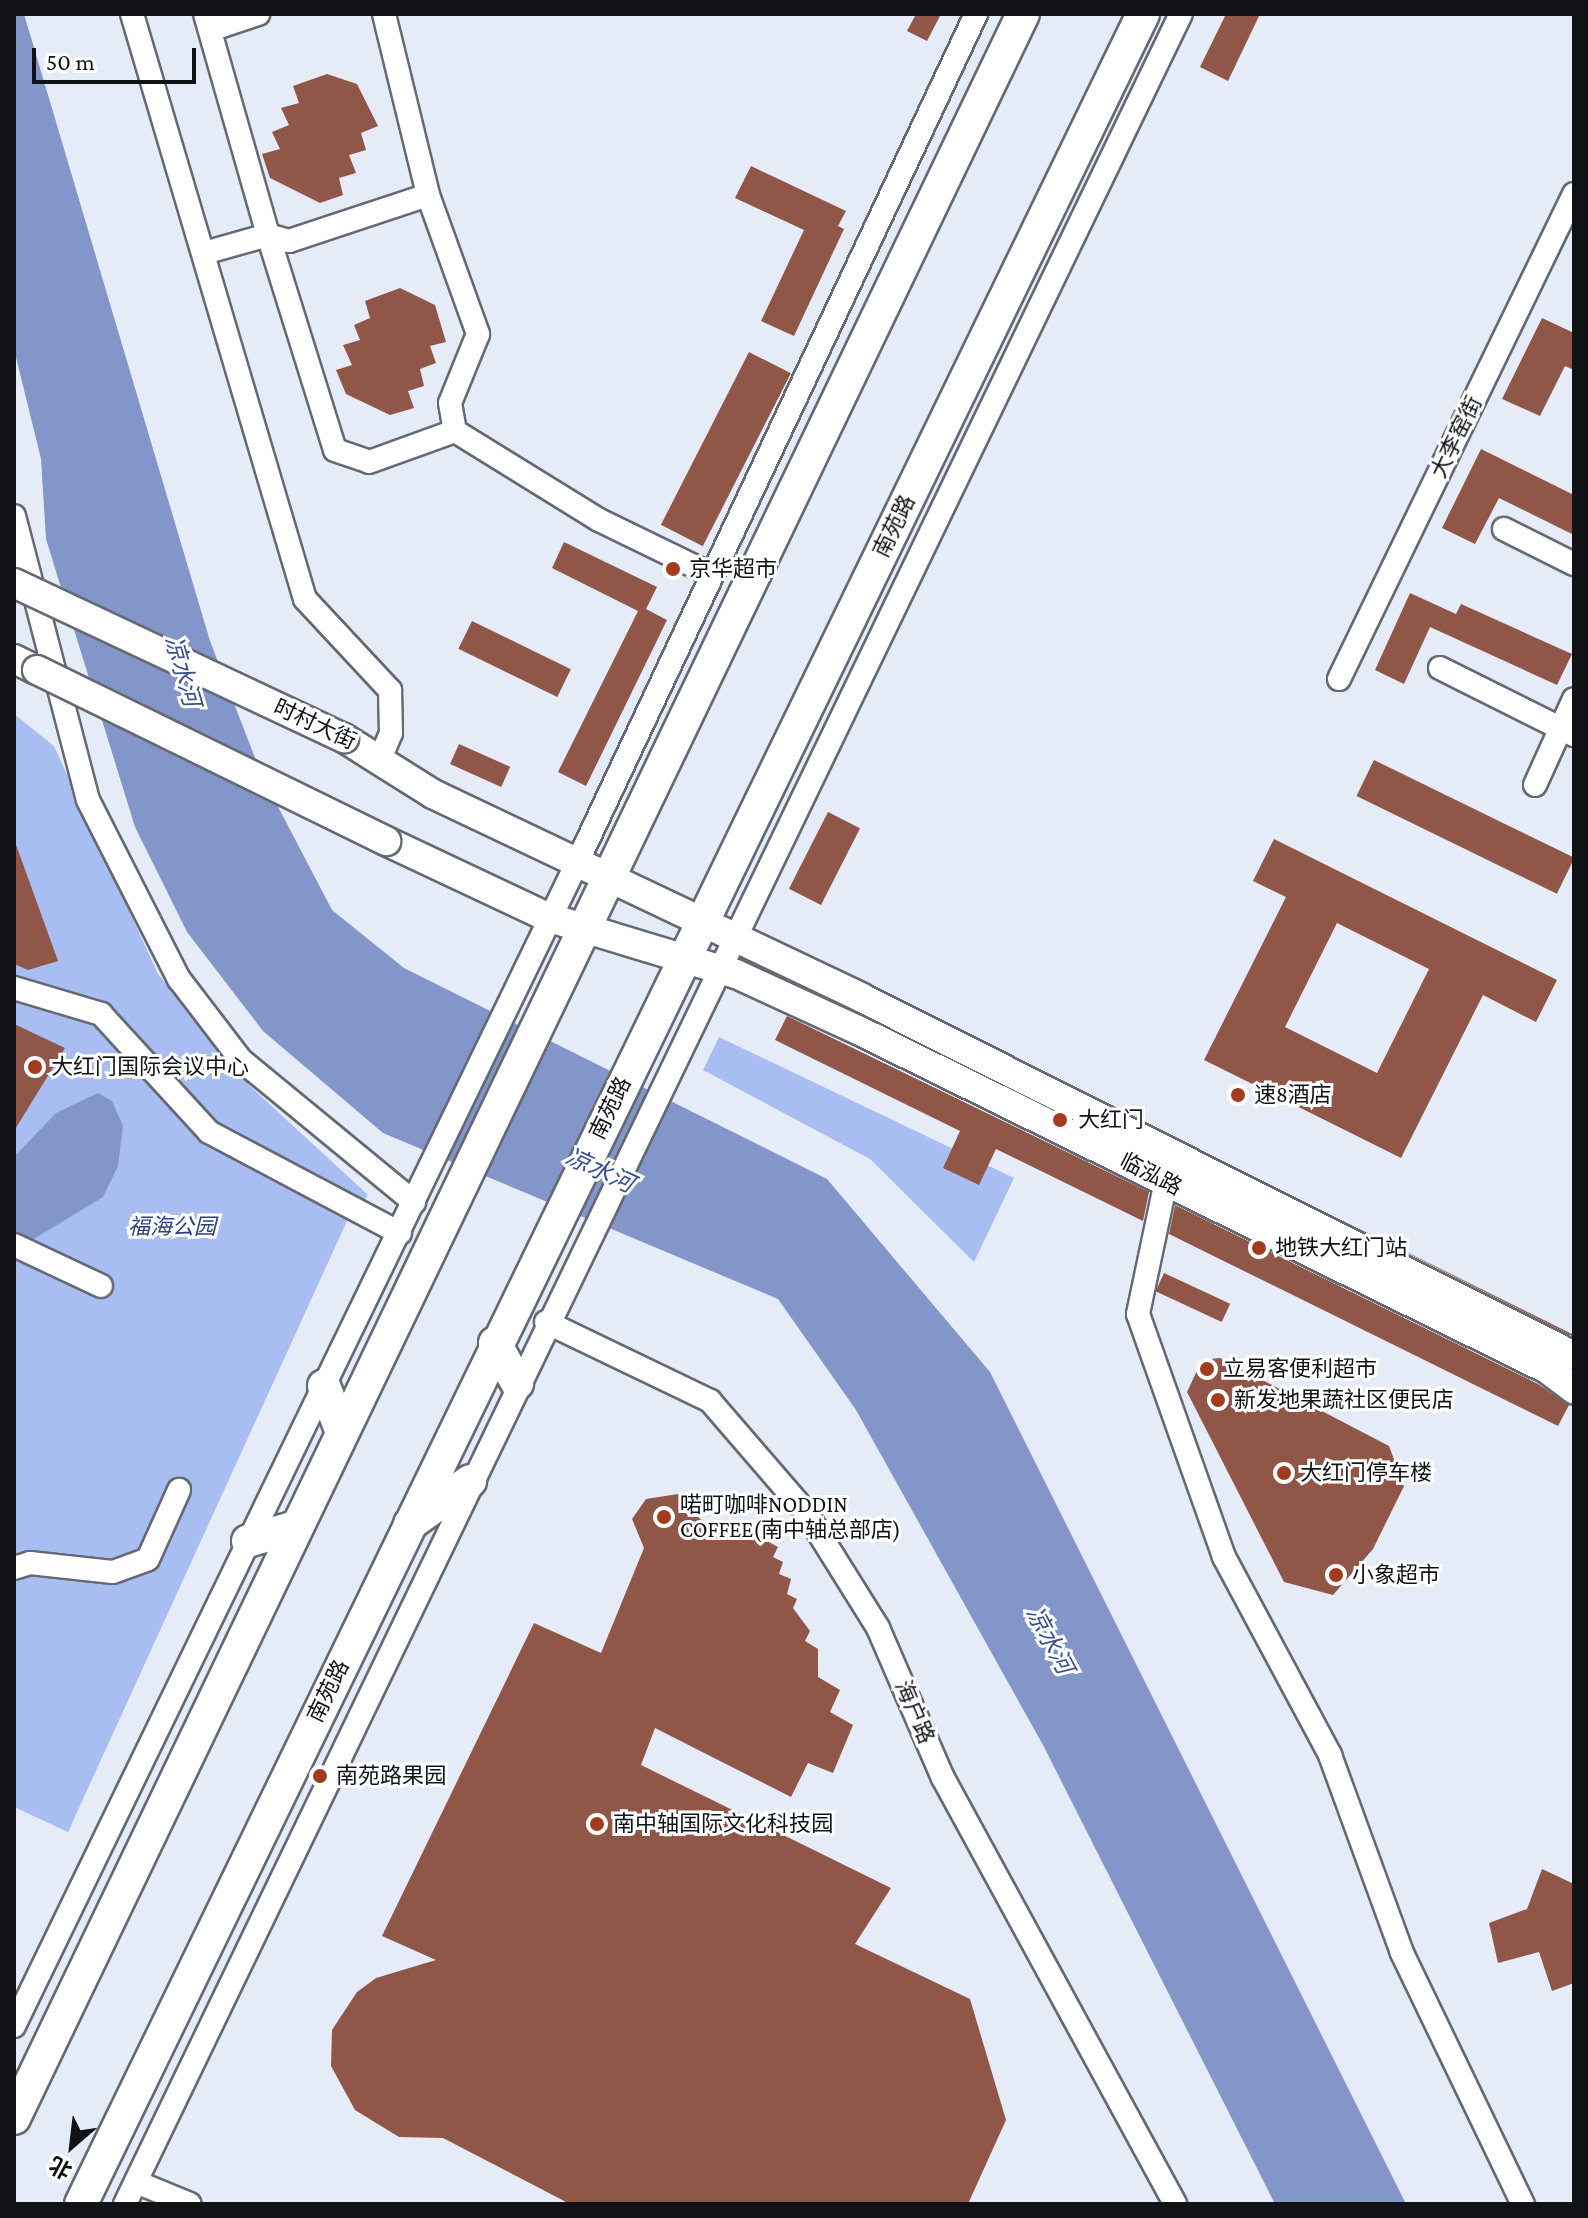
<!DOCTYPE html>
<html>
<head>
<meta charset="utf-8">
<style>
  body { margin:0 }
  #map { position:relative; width:1588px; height:2218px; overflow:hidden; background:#e6ebf8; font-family:"Crimson Pro","Noto Sans SC",serif }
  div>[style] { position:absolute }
  .green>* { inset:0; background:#a8bdf2 }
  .water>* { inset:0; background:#8296ca }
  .building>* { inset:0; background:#905647; transform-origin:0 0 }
  .roads { filter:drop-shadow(2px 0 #646974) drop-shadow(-2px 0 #646974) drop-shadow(0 2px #646974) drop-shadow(0 -2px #646974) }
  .minor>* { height:22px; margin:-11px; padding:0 11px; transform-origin:11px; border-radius:11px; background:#fff }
  .major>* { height:28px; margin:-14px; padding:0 14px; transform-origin:14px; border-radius:14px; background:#fff }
  .highway>* { height:32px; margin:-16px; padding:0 16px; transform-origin:16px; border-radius:16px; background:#fff }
  .bridges { filter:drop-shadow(2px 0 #646974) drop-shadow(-2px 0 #646974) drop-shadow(0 2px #646974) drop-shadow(0 -2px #646974) }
  .major-bridge>* { height:28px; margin:-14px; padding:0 14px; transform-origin:14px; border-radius:14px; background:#fff }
  .dots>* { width:22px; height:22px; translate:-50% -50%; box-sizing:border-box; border:4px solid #fff; border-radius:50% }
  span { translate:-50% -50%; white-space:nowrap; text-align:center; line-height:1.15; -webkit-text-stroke:6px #fff; paint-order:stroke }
  .street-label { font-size:22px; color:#101216 }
  .poi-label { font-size:22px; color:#101216 }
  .left { translate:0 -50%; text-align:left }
  .park-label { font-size:22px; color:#2e4182; font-style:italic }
  .water-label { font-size:24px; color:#3a4f90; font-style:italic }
  .frame { position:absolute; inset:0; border:16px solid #101216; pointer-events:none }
  .north { position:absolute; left:32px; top:2106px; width:80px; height:80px; -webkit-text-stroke:6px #fff; paint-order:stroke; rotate:208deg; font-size:22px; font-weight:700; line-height:32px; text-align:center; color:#101216 }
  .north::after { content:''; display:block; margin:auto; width:28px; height:36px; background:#101216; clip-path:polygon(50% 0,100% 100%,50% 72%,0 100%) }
  .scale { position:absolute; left:32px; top:48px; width:164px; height:36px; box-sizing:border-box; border:4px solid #101216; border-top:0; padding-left:10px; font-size:24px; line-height:28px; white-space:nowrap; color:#101216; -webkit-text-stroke:6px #fff; paint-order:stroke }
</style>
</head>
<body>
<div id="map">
  <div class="green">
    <i style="clip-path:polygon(14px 714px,54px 746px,158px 974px,250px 1086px,368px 1195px,347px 1221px,68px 1832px,14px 1807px)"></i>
    <i style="clip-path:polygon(719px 1037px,1014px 1178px,974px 1262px,870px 1159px,703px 1070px)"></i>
  </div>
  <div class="water">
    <i style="clip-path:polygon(14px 14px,24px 14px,210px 641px,262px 776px,332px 910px,404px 968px,827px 1179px,990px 1372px,1406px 2204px,1275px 2204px,1043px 1745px,856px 1410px,778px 1299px,383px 1133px,263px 1031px,187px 932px,135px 827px,46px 539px,41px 459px,14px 349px)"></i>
    <i style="clip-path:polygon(98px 1093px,112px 1101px,123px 1126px,118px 1166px,103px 1197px,14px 1251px,14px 1157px,56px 1113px)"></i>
  </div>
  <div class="building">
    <i style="clip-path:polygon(916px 14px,941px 14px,927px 41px,907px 31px)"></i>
    <i style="clip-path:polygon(1226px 14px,1260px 14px,1228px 81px,1200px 67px)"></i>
    <i style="clip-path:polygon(327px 74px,357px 84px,378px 126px,361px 133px,366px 150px,349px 155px,356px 173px,339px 178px,343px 195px,320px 203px,270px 178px,262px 154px,280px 149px,272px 132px,289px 125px,281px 108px,299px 103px,293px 86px)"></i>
    <i style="clip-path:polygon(751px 166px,846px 211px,838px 226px,844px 229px,794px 336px,761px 321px,804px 230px,735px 198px)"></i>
    <i style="clip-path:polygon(400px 288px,435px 305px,446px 342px,430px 346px,436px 363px,420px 369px,424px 386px,408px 391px,414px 408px,390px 415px,346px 394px,336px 370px,352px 365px,343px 345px,360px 340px,354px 325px,370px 318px,365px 301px)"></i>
    <i style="clip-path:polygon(1542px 318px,1574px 333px,1574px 370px,1565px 366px,1540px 416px,1502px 399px)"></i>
    <i style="left:749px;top:352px;width:47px;height:194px;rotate:27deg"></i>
    <i style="clip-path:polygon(1481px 449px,1574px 495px,1574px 535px,1499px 498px,1475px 544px,1442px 528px)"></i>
    <i style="clip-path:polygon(564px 542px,657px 587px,646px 609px,667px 620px,586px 786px,558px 772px,638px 611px,552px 568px)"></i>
    <i style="clip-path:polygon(1410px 593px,1456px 614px,1461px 604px,1572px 654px,1557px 685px,1430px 627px,1404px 684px,1375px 670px)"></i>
    <i style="left:472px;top:621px;width:110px;height:31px;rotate:26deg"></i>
    <i style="left:459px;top:744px;width:56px;height:22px;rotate:24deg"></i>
    <i style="left:1374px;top:760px;width:223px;height:40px;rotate:26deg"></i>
    <i style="left:828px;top:812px;width:36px;height:86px;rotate:27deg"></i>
    <i style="clip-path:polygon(14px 839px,58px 961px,28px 970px,14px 964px)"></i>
    <i style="clip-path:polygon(evenodd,1274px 839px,1557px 980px,1536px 1022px,1483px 995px,1401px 1158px,1204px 1060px,1286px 897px,1253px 881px,1274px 839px,1337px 923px,1429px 969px,1377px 1073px,1285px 1027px,1337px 923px)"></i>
    <i style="clip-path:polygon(787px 1016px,1149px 1192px,1143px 1221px,996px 1149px,979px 1185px,943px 1168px,960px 1131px,775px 1040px)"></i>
    <i style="clip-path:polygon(14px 1024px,65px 1048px,14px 1131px)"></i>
    <i style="clip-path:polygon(1175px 1205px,1538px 1384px,1569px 1405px,1558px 1426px,1169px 1234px)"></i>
    <i style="clip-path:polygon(1336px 1217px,1574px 1335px,1574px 1337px)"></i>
    <i style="left:1164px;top:1273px;width:73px;height:20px;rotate:25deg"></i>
    <i style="clip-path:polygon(1220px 1358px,1389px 1446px,1404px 1486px,1373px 1549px,1333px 1595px,1284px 1582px,1187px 1392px,1202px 1360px)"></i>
    <i style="clip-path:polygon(678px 1494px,700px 1519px,734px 1538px,740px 1526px,778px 1547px,773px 1557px,783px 1562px,779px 1574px,791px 1579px,787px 1594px,797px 1599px,793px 1608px,810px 1631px,805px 1641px,818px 1649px,818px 1677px,840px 1690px,830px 1712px,853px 1725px,833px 1773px,808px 1763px,791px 1797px,655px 1728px,641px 1765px,891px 1888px,855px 1944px,970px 1999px,1006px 2120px,968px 2204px,570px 2204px,443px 2138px,399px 2137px,355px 2110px,331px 2066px,332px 2030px,357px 1992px,376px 1978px,436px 1960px,382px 1936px,534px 1623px,601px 1653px,644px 1548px,632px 1519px,646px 1499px)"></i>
    <i style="clip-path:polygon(1542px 1869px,1574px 1884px,1574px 1983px,1552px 1991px,1539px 1952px,1498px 1963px,1489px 1923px,1527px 1909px)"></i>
  </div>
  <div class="roads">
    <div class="minor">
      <i style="left:132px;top:14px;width:610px;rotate:73.53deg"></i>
      <i style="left:305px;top:599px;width:125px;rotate:47deg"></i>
      <i style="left:390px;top:690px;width:43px;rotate:88.7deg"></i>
      <i style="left:391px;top:733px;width:25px;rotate:113deg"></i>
      <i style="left:384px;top:14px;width:186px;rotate:76.3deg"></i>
      <i style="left:428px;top:195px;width:148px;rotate:70.2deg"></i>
      <i style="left:478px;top:334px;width:74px;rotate:112.1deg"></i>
      <i style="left:450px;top:403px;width:28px;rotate:80deg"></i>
      <i style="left:210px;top:30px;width:51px;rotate:-18.4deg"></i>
      <i style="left:268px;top:235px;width:225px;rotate:72.7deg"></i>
      <i style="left:335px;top:450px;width:36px;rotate:19deg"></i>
      <i style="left:369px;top:462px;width:91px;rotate:-19.8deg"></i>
      <i style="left:455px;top:431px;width:169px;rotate:31.7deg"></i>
      <i style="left:599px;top:520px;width:123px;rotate:25.9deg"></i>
      <i style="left:268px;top:235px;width:22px;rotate:16deg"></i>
      <i style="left:289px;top:241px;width:146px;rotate:-18.3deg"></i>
      <i style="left:204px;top:253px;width:66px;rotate:-15.7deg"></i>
      <i style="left:268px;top:235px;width:230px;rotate:-105.9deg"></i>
      <i style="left:14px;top:516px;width:293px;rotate:75.4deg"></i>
      <i style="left:88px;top:800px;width:201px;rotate:63.1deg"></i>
      <i style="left:179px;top:979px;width:102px;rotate:52.6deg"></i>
      <i style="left:241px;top:1060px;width:224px;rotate:39.4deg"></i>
      <i style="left:1504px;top:529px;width:78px;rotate:26.6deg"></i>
      <i style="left:1440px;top:668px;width:150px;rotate:26.6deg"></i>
      <i style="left:1339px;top:679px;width:539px;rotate:-64.15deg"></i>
      <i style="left:1535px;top:785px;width:94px;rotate:-65.6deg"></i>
      <i style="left:14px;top:988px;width:91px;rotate:16.6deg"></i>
      <i style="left:101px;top:1014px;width:160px;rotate:47.5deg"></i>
      <i style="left:209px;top:1132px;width:216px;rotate:27.9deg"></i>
      <i style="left:1166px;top:1181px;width:136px;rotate:101.9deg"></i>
      <i style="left:1138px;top:1314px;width:258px;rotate:70.5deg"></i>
      <i style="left:1224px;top:1557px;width:225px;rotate:61.8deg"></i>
      <i style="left:1330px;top:1755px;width:211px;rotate:70deg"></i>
      <i style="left:1402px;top:1953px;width:279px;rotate:64.3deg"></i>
      <i style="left:14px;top:1245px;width:96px;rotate:25.2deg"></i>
      <i style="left:546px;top:1322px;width:182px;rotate:25.7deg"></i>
      <i style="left:710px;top:1401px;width:145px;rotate:49.2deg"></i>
      <i style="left:805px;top:1511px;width:138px;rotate:58deg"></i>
      <i style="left:878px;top:1628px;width:163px;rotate:66.6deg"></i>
      <i style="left:943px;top:1778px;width:485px;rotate:61.4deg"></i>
      <i style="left:14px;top:1568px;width:17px;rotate:-17deg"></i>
      <i style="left:30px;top:1563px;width:83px;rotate:6.2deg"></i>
      <i style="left:113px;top:1572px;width:37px;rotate:-20deg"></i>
      <i style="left:148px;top:1559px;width:76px;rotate:-65.8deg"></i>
      <i style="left:14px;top:2026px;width:1290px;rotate:-64.17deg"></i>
      <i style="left:576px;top:865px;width:940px;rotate:-64.82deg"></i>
      <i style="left:136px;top:2182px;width:58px;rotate:22.2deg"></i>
      <i style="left:125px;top:2204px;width:2431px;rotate:-64.26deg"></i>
    </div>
    <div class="major">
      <i style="left:14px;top:659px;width:25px;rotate:26deg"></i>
      <i style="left:344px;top:738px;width:105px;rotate:32.2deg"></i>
      <i style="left:433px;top:794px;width:475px;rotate:25.4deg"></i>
      <i style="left:862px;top:998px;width:797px;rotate:26.69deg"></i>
      <i style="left:386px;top:841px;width:181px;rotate:25.2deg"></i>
      <i style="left:550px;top:918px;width:194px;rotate:16.8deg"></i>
      <i style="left:736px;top:974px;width:134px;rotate:24.7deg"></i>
      <i style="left:858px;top:1030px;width:768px;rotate:26.2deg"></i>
      <i style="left:1547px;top:1369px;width:34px;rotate:37deg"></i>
    </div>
    <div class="highway">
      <i style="left:495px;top:1343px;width:46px;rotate:61.2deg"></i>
      <i style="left:324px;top:1386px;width:47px;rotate:68.9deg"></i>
      <i style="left:410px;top:1524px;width:74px;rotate:-35.6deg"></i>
      <i style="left:248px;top:1541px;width:49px;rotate:-16.6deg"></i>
      <i style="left:14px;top:2118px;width:2333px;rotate:-64.38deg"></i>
      <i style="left:81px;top:2204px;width:2434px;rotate:-64.13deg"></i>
    </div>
  </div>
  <div class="bridges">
    <div class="major-bridge">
      <i style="left:14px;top:583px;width:365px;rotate:25.2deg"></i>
      <i style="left:37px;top:670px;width:389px;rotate:26.1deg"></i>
    </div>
  </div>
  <div class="dots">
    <i style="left:673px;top:569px;background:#a33b1f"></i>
    <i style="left:35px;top:1067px;background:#a33b1f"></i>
    <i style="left:1238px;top:1095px;background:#a33b1f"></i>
    <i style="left:1060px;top:1120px;background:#a33b1f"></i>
    <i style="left:1259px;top:1248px;background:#a33b1f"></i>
    <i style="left:1207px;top:1369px;background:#a33b1f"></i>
    <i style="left:1218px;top:1400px;background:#a33b1f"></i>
    <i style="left:1284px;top:1473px;background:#a33b1f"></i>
    <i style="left:664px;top:1517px;background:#a33b1f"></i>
    <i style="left:1336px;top:1575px;background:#a33b1f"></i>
    <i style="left:320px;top:1776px;background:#a33b1f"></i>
    <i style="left:597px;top:1824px;background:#a33b1f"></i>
  </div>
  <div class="street-label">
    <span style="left:1456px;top:437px;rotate:-64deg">大李窑街</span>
    <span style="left:894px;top:526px;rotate:-64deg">南苑路</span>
    <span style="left:315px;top:724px;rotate:25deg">时村大街</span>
    <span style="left:610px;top:1108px;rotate:-64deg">南苑路</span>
    <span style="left:1151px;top:1174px;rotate:27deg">临泓路</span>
    <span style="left:328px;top:1691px;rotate:-64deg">南苑路</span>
    <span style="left:915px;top:1712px;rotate:67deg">海户路</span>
  </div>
  <div class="poi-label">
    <span class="left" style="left:689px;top:569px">京华超市</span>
    <span class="left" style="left:51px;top:1067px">大红门国际会议中心</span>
    <span class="left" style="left:1254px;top:1095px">速8酒店</span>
    <span class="left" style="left:1078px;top:1120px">大红门</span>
    <span class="left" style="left:1275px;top:1248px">地铁大红门站</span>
    <span class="left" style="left:1223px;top:1369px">立易客便利超市</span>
    <span class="left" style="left:1234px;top:1400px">新发地果蔬社区便民店</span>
    <span class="left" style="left:1300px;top:1473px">大红门停车楼</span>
    <span class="left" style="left:680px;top:1517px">喏町咖啡NODDIN<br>COFFEE(南中轴总部店)</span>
    <span class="left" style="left:1352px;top:1575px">小象超市</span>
    <span class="left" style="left:336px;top:1776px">南苑路果园</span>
    <span class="left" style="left:613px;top:1824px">南中轴国际文化科技园</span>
  </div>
  <div class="park-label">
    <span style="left:172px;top:1227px">福海公园</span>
  </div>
  <div class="water-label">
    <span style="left:183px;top:671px;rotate:74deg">凉水河</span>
    <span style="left:600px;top:1170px;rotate:25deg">凉水河</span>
    <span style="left:1050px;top:1640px;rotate:62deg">凉水河</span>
  </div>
  <div class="frame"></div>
  <div class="north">北</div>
  <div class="scale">50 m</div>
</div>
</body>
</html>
